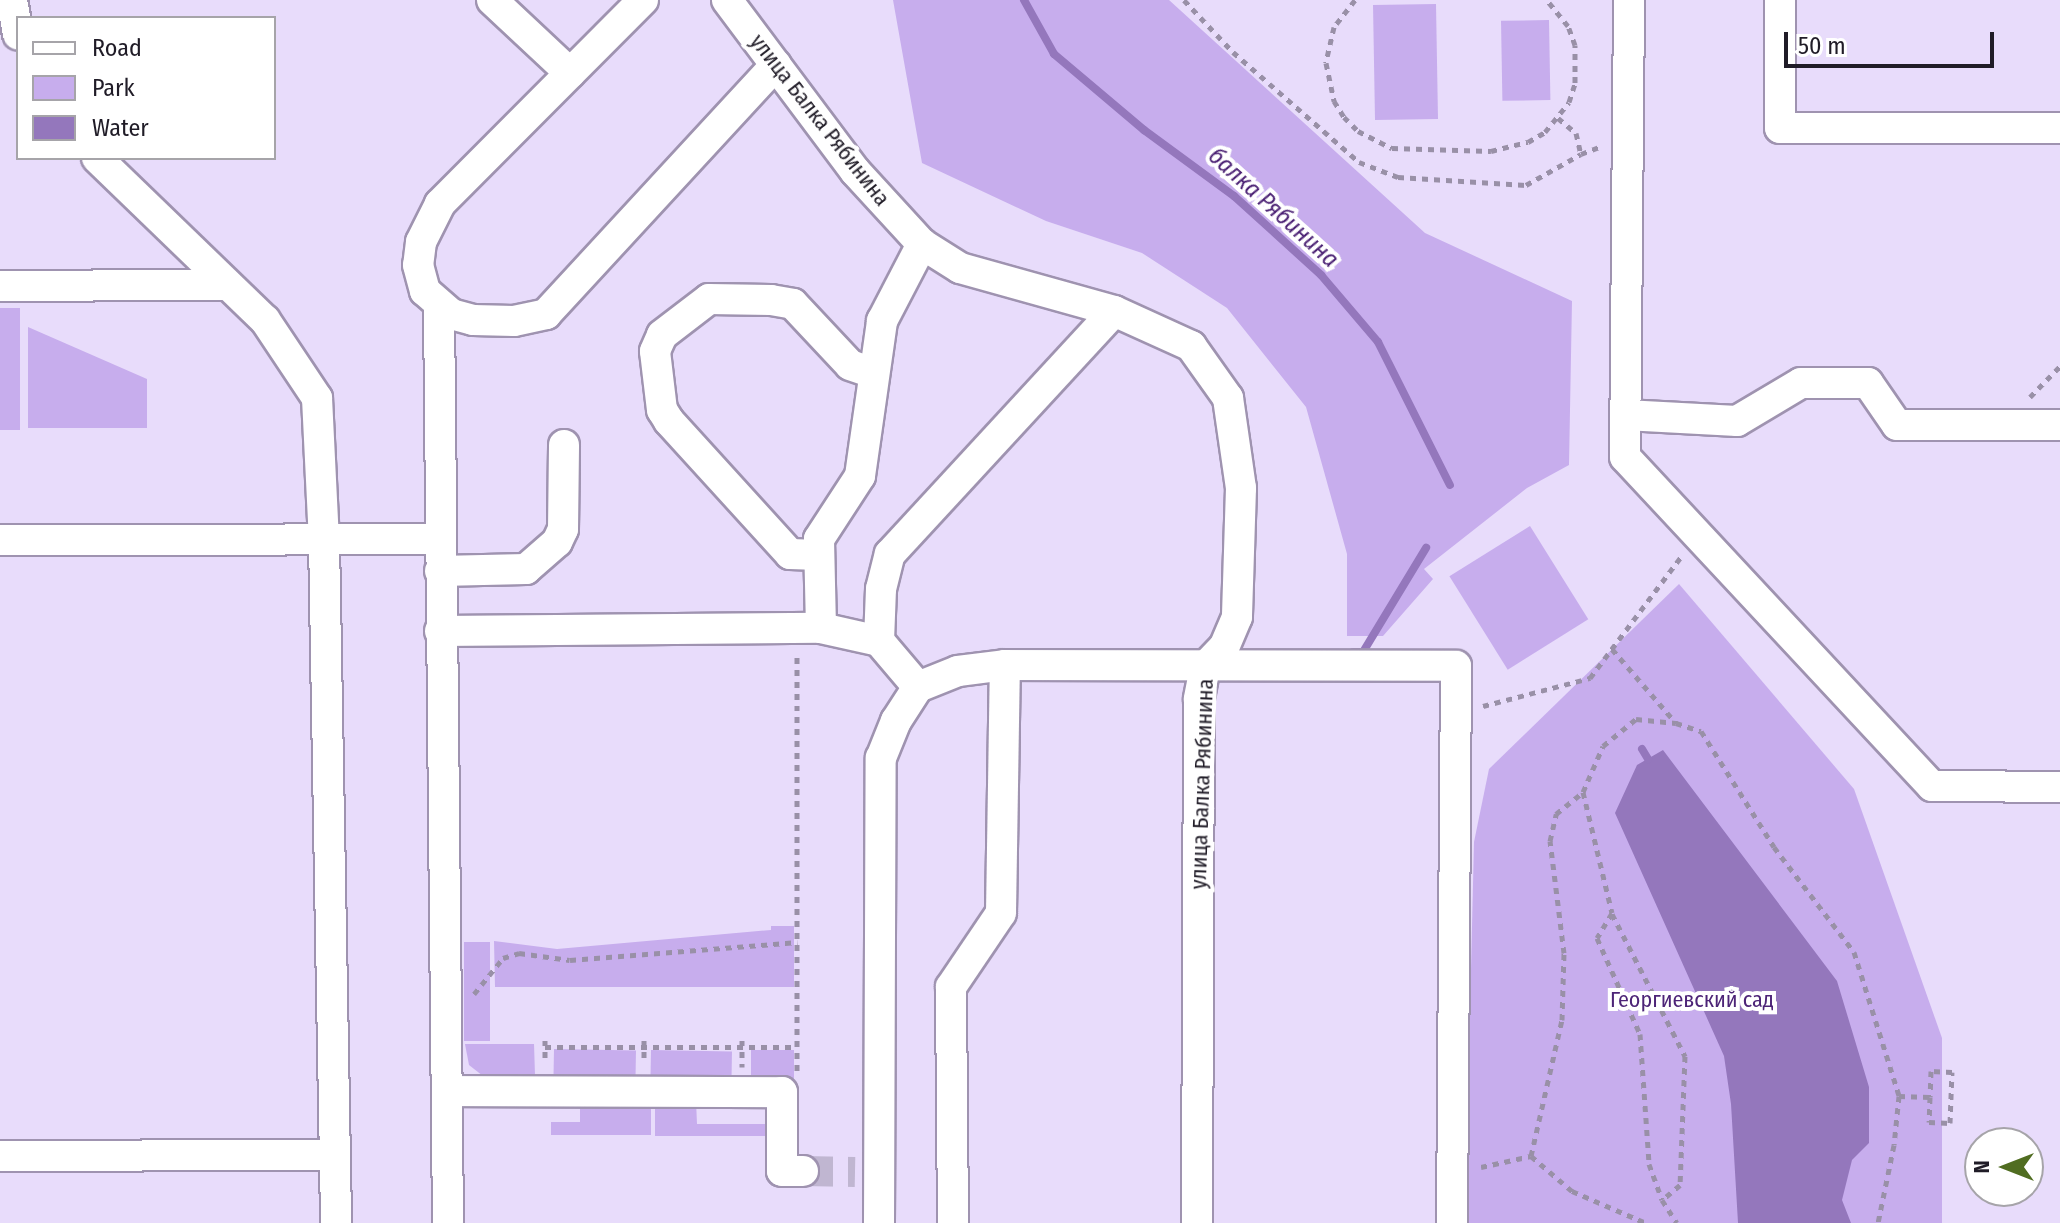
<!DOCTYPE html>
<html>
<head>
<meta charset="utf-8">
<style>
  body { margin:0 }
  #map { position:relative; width:2060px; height:1223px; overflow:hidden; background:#e8dcfb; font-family:"Fira Sans Condensed",sans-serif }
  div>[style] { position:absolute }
  .green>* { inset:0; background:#c7aded; transform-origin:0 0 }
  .water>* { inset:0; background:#9477bc }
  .stream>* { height:8px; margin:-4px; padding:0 4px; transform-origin:4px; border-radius:4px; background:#9477bc }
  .minor-tunnel>* { height:30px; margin-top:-15px; transform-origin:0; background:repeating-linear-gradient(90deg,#c0b6d1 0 30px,transparent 0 45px) }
  .path>* { height:5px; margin-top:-2.5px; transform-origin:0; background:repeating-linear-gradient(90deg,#9990a7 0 6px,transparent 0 12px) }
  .roads { filter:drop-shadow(2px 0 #9f93b0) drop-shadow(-2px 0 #9f93b0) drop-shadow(0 2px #9f93b0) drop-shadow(0 -2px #9f93b0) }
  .minor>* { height:30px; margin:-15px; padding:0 15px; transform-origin:15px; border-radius:15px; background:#fff }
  span { translate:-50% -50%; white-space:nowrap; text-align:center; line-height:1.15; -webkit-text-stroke:8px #fff; paint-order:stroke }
  .street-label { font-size:22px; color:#201c27 }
  .park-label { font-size:22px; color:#4d2477 }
  .water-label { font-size:24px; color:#4a2073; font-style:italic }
  .legend { position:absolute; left:16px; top:16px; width:260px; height:144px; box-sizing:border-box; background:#fff; border:2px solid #a6a4a9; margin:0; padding:10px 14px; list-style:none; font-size:24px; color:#201c27 }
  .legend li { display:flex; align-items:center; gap:16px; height:40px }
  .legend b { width:40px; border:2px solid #a6a4a9 }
  .north { position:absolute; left:1964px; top:1127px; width:80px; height:80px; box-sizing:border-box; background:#fff; border:2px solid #a6a4a9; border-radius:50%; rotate:270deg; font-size:22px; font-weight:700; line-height:32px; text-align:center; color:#201c27 }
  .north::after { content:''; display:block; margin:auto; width:28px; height:36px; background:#506d21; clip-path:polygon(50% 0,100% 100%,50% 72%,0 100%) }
  .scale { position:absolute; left:1784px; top:32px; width:210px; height:36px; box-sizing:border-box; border:4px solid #201c27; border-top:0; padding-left:10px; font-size:24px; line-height:28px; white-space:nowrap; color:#201c27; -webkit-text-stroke:6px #fff; paint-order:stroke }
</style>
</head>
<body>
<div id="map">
  <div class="green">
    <i style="clip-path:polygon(893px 0,1169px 0,1425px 233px,1572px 301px,1569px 465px,1527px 488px,1424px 569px,1433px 579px,1383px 636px,1347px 636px,1347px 554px,1306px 407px,1227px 308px,1142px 253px,1046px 221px,922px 163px)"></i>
    <i style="left:1436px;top:4px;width:115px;height:63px;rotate:89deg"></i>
    <i style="left:1549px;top:20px;width:80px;height:48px;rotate:89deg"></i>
    <i style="left:0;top:308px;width:20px;height:122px"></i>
    <i style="clip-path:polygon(28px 327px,147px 379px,147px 428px,28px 428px)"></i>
    <i style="left:1530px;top:526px;width:110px;height:95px;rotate:58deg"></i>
    <i style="clip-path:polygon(1679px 584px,1854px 789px,1942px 1038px,1942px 1223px,1465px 1223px,1474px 842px,1489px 769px)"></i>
    <i style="clip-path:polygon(771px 926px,794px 926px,794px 987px,495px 987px,494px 941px,557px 949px,771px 930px)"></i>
    <i style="left:464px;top:942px;width:26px;height:99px"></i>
    <i style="clip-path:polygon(465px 1044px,534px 1044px,535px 1075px,483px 1076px,469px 1065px)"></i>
    <i style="left:554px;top:1049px;width:82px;height:26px;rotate:1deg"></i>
    <i style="left:651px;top:1050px;width:81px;height:26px;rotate:1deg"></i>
    <i style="clip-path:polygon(751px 1050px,794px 1050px,794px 1132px,751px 1083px)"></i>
    <i style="clip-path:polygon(655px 1100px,696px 1100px,697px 1124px,769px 1124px,769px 1136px,655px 1136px)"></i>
    <i style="clip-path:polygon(580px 1108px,651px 1108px,651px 1135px,551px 1135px,551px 1122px,580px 1122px)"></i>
  </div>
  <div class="water">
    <i style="clip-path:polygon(1663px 750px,1837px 981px,1869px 1087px,1869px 1143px,1852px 1160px,1842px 1200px,1851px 1223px,1738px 1223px,1731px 1104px,1724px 1056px,1615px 813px,1637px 765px)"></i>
  </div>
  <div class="stream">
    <i style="left:1024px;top:0;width:62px;rotate:60.9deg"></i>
    <i style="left:1054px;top:54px;width:118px;rotate:40.2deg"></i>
    <i style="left:1144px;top:130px;width:112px;rotate:36.3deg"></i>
    <i style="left:1234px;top:196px;width:118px;rotate:42.2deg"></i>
    <i style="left:1321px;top:275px;width:88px;rotate:49.6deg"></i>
    <i style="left:1378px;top:342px;width:160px;rotate:63.3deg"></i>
    <i style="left:1353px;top:652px;width:10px"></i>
    <i style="left:1363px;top:652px;width:122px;rotate:-58.8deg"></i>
    <i style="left:1642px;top:749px;width:12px;rotate:59deg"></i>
  </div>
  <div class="minor-tunnel">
    <i style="left:803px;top:1171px;width:52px;rotate:1.1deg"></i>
  </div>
  <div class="path">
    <i style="left:1184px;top:0;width:71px;rotate:46.7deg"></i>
    <i style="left:1233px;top:52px;width:167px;rotate:41.1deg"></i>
    <i style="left:1359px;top:162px;width:42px;rotate:21deg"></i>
    <i style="left:1398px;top:177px;width:128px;rotate:3.6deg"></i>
    <i style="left:1526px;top:185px;width:63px;rotate:-29.4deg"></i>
    <i style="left:1581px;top:154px;width:22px;rotate:-21deg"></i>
    <i style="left:1355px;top:0;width:34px;rotate:128deg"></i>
    <i style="left:1334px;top:27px;width:37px;rotate:103deg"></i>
    <i style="left:1326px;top:63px;width:39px;rotate:78deg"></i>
    <i style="left:1334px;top:101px;width:19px;rotate:58deg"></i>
    <i style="left:1344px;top:117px;width:20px;rotate:45deg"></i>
    <i style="left:1358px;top:131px;width:38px;rotate:27deg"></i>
    <i style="left:1392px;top:148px;width:99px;rotate:1.7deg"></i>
    <i style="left:1491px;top:151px;width:38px;rotate:-14deg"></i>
    <i style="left:1528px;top:142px;width:20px;rotate:-30deg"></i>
    <i style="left:1545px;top:132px;width:38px;rotate:-51deg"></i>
    <i style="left:1569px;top:102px;width:20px;rotate:-72deg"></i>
    <i style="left:1575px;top:83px;width:38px;rotate:-90deg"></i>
    <i style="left:1575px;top:45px;width:20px;rotate:-110deg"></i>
    <i style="left:1568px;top:26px;width:33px;rotate:-129deg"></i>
    <i style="left:1558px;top:118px;width:23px;rotate:40deg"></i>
    <i style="left:1576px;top:133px;width:22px;rotate:77deg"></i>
    <i style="left:2030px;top:397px;width:43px;rotate:-45.9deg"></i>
    <i style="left:1612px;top:649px;width:98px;rotate:49.1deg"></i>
    <i style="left:1676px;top:723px;width:26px;rotate:18deg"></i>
    <i style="left:1701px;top:731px;width:137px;rotate:57.8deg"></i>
    <i style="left:1774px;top:847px;width:132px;rotate:52.7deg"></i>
    <i style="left:1854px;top:952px;width:151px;rotate:72.6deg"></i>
    <i style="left:1899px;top:1096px;width:49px;rotate:95.8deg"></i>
    <i style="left:1894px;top:1145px;width:80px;rotate:101.6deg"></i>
    <i style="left:797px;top:657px;width:414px;rotate:90deg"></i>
    <i style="left:1483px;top:706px;width:111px;rotate:-14.7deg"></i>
    <i style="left:1590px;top:678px;width:151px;rotate:-53.1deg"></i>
    <i style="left:1583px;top:792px;width:124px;rotate:76.5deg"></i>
    <i style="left:1612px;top:913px;width:29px;rotate:121deg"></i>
    <i style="left:1597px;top:938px;width:105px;rotate:65.9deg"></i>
    <i style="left:1640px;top:1034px;width:130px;rotate:86deg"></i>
    <i style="left:1649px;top:1164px;width:38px;rotate:70deg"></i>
    <i style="left:1662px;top:1200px;width:27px;rotate:57deg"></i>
    <i style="left:1612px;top:914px;width:160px;rotate:62.8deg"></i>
    <i style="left:1685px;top:1056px;width:129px;rotate:92.2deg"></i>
    <i style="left:1680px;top:1185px;width:23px;rotate:140deg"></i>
    <i style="left:474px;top:994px;width:46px;rotate:-51.1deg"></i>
    <i style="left:503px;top:958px;width:17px;rotate:-17deg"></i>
    <i style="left:519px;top:953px;width:51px;rotate:7.8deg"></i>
    <i style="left:570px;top:960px;width:228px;rotate:-4.5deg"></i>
    <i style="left:545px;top:1040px;width:23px;rotate:90deg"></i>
    <i style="left:644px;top:1040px;width:23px;rotate:90deg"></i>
    <i style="left:742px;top:1040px;width:27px;rotate:90deg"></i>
    <i style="left:545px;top:1047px;width:252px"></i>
    <i style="left:1899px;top:1096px;width:31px;rotate:2deg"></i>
    <i style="left:1930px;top:1097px;width:25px;rotate:92deg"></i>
    <i style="left:1929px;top:1122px;width:21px;rotate:3deg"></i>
    <i style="left:1950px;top:1123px;width:51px;rotate:-87.8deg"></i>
    <i style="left:1952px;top:1072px;width:21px;rotate:-177deg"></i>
    <i style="left:1931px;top:1071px;width:26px;rotate:92deg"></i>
    <i style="left:1531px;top:1156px;width:139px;rotate:-77.2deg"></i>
    <i style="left:1562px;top:1020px;width:67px;rotate:-88.3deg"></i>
    <i style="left:1564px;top:953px;width:113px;rotate:-97.1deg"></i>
    <i style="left:1550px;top:841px;width:28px;rotate:-77deg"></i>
    <i style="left:1556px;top:814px;width:35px;rotate:-39deg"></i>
    <i style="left:1583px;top:792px;width:50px;rotate:-66.5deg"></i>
    <i style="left:1603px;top:746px;width:43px;rotate:-39.3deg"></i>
    <i style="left:1636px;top:719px;width:40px;rotate:5.7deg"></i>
    <i style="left:1531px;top:1156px;width:54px;rotate:40.5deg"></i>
    <i style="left:1572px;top:1191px;width:81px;rotate:23.4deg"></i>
    <i style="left:1481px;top:1167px;width:51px;rotate:-12.4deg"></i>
  </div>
  <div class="roads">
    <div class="minor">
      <i style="left:12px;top:0;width:35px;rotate:80deg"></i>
      <i style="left:492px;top:0;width:107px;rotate:43.1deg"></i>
      <i style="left:643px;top:0;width:288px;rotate:134.9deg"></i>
      <i style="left:440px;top:204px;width:42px;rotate:116.6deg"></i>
      <i style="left:421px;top:242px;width:23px;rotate:97deg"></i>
      <i style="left:418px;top:265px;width:27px;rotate:75deg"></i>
      <i style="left:425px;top:291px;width:35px;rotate:41deg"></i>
      <i style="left:451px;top:314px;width:23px;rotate:15deg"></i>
      <i style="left:473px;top:320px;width:41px;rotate:1.4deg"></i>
      <i style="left:514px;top:321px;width:33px;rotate:-12deg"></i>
      <i style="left:546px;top:314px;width:339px;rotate:-47.3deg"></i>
      <i style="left:727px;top:0;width:214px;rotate:53.2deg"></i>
      <i style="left:855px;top:171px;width:99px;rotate:47.5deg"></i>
      <i style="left:922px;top:244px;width:45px;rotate:32.3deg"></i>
      <i style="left:960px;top:268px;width:160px;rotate:15.6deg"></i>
      <i style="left:1114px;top:311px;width:85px;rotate:24.4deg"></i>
      <i style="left:1191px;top:346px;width:64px;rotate:54.6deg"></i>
      <i style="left:1228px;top:398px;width:91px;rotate:81.8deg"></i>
      <i style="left:1241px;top:488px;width:129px;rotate:91.8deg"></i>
      <i style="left:1237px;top:617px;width:33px;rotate:113deg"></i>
      <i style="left:1224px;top:647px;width:28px;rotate:134deg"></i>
      <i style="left:1205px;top:667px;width:33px;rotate:101deg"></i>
      <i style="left:1199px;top:699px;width:524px;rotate:90.22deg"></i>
      <i style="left:1629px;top:0;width:457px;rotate:90.5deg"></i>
      <i style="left:1625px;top:457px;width:450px;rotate:47deg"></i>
      <i style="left:1932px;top:786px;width:128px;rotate:0.4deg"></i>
      <i style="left:1780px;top:0;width:128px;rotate:90deg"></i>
      <i style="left:1780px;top:128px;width:280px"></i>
      <i style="left:97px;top:158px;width:233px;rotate:44deg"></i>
      <i style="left:265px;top:320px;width:94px;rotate:56.3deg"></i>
      <i style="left:317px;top:398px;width:141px;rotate:87.2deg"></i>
      <i style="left:324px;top:539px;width:684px;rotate:88.99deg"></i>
      <i style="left:0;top:286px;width:227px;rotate:-0.3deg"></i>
      <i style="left:439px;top:305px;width:918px;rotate:89.44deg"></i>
      <i style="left:1625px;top:415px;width:112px;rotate:3.1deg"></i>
      <i style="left:1737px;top:421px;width:74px;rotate:-30.7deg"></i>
      <i style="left:1801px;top:383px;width:67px"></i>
      <i style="left:1868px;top:383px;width:51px;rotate:55.4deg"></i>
      <i style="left:1897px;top:425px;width:163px"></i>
      <i style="left:0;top:540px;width:440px;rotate:-0.1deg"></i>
      <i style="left:819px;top:555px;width:29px;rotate:-178deg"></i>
      <i style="left:790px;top:554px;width:180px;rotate:-132.3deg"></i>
      <i style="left:669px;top:421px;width:13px;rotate:-122deg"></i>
      <i style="left:662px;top:410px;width:59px;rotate:-96.8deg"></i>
      <i style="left:655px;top:351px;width:17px;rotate:-66deg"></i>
      <i style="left:662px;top:335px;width:59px;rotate:-37.5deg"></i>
      <i style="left:709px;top:299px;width:62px;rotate:0.9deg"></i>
      <i style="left:771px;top:300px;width:22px;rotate:10deg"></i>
      <i style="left:793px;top:304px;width:83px;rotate:46.9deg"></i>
      <i style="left:850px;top:365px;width:24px;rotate:19deg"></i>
      <i style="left:440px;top:571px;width:86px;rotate:-1.3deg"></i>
      <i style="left:526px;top:569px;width:41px;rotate:-41.1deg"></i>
      <i style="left:557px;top:542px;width:14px;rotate:-65deg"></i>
      <i style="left:563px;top:529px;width:84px;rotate:-89.3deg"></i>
      <i style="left:821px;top:628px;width:89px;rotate:-91.3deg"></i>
      <i style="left:819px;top:539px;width:75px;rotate:-56.9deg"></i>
      <i style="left:860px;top:476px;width:157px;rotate:-81.9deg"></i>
      <i style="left:882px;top:321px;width:87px;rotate:-62.5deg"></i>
      <i style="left:440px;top:631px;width:381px;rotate:-0.5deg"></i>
      <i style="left:821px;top:628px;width:59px;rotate:12.6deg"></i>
      <i style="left:879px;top:641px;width:60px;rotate:49.7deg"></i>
      <i style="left:879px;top:641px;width:52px;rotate:-87.8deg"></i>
      <i style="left:881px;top:589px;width:36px;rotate:-76deg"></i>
      <i style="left:890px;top:554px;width:330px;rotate:-47.3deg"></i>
      <i style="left:447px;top:1091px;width:335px;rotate:0.2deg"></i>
      <i style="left:782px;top:1092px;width:79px;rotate:90deg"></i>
      <i style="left:782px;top:1171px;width:21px"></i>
      <i style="left:0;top:1156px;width:334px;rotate:-0.2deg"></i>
      <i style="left:879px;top:1223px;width:465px;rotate:-89.8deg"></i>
      <i style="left:881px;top:758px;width:40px;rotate:-68deg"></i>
      <i style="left:896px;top:721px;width:40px;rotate:-57.1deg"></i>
      <i style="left:918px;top:687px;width:43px;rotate:-21.8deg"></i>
      <i style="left:958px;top:671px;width:47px;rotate:-7.3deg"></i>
      <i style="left:1005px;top:665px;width:451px;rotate:0.1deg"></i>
      <i style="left:1456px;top:666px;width:557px;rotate:90.41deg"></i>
      <i style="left:953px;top:1223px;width:236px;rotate:-90.5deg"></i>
      <i style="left:951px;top:987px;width:89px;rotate:-56deg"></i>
      <i style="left:1001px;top:913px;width:248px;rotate:-89.1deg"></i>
    </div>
  </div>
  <div class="street-label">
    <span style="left:820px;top:120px;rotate:52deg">улица Балка Рябинина</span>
    <span style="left:1202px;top:784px;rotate:-88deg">улица Балка Рябинина</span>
  </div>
  <div class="park-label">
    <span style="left:1692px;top:1000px">Георгиевский сад</span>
  </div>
  <div class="water-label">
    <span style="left:1273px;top:208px;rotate:42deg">балка Рябинина</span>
  </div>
  <ul class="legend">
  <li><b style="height:10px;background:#fff"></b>Road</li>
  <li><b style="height:22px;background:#c7aded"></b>Park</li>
  <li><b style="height:22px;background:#9477bc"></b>Water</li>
  </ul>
  <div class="north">N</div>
  <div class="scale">50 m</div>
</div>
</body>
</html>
